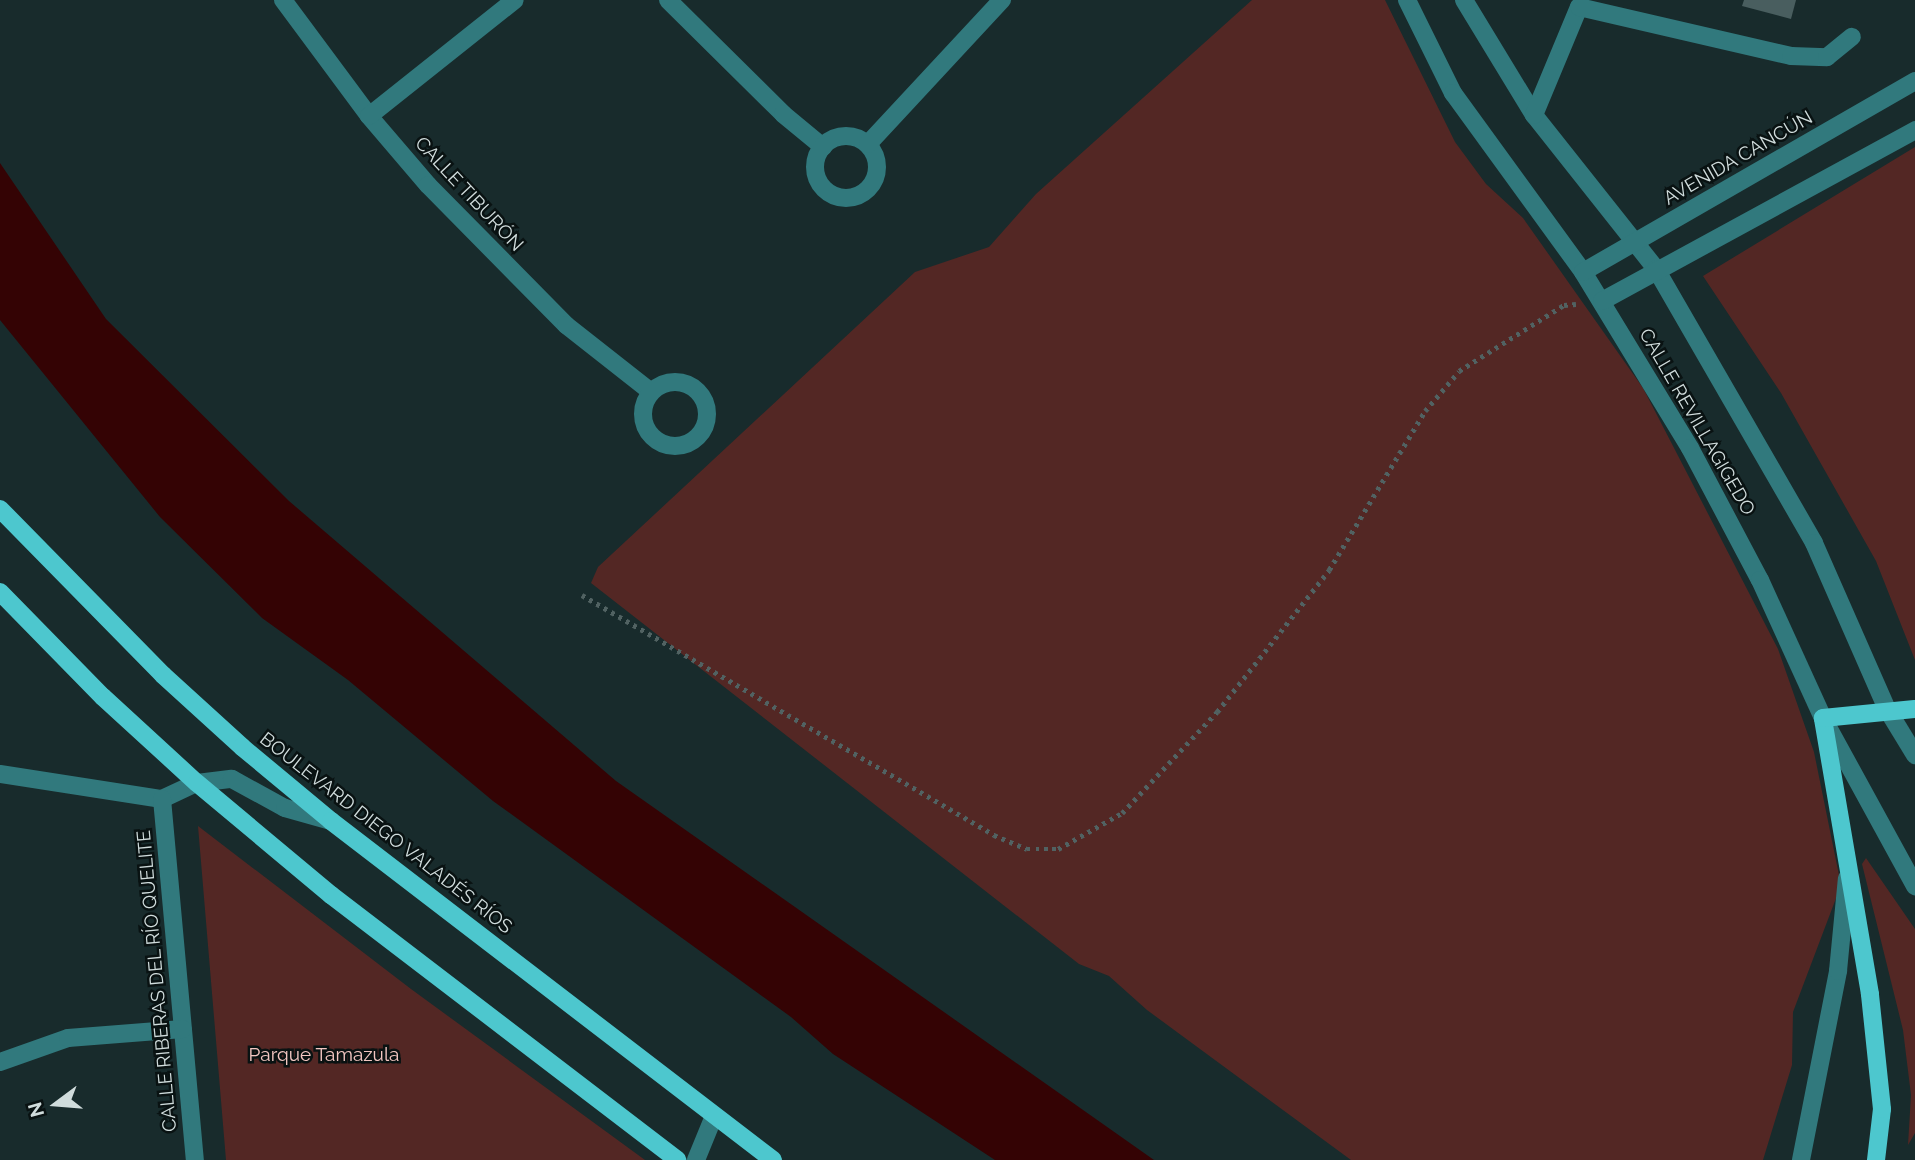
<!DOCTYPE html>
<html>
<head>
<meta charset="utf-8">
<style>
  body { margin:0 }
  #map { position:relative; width:1915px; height:1160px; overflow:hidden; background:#182b2c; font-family:Raleway,sans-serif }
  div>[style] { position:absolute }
  .green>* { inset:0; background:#532724 }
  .water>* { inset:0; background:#340304 }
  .building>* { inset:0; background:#495e5f }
  .path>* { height:4.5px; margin-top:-2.25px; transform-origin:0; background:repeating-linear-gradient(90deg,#516262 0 3.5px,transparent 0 8.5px) }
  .minor>* { height:18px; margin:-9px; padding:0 9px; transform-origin:9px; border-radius:9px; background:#31797d }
  .minor>.ring { margin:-9px; padding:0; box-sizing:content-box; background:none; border:18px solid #31797d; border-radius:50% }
  .major>* { height:18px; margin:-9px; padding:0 9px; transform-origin:9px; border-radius:9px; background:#4dc7ce }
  span { translate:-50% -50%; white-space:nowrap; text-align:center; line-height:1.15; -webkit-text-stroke:5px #091212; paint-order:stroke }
  .street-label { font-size:19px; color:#d0dcdc }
  .park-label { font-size:19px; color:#f3c7c2 }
  .north { position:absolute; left:21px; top:1069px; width:70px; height:70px; -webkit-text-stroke:5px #091212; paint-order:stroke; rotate:254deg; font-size:19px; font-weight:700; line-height:28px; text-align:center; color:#d0dcdc }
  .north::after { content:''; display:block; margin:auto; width:24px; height:32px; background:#d0dcdc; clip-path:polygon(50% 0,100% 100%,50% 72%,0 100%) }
</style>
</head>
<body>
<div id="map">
  <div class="green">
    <i style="clip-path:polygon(1252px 0,1385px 0,1455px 142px,1486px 184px,1523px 218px,1643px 388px,1778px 649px,1814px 752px,1841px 885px,1793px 1012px,1792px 1065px,1763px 1160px,1351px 1160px,1147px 1010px,1109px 976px,1079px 964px,591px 583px,598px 567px,915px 272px,989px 247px,1036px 194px)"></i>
    <i style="clip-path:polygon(1915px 147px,1915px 660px,1876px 561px,1781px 393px,1703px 276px)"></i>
    <i style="clip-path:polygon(198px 826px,411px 989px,645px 1160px,226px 1160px)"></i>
    <i style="clip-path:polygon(1866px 858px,1915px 929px,1915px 1133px,1908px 1145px,1911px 1095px,1903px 1030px,1862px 864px)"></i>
  </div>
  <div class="water">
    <i style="clip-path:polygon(0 163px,106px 319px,289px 501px,616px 781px,1154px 1160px,995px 1160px,833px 1054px,791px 1017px,493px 801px,348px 680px,262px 618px,160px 517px,0 320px)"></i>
  </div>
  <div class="building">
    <i style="clip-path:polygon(1744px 0,1796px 0,1791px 19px,1742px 6px)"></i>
  </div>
  <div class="path">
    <i style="left:582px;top:595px;width:477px;rotate:30.2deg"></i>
    <i style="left:994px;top:835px;width:36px;rotate:23deg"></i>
    <i style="left:1027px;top:849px;width:31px"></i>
    <i style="left:1058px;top:849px;width:73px;rotate:-29.4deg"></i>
    <i style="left:1122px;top:813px;width:139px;rotate:-46.8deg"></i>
    <i style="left:1217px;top:712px;width:181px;rotate:-51.7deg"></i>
    <i style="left:1329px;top:570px;width:186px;rotate:-58.9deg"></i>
    <i style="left:1425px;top:411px;width:52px;rotate:-49.6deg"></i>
    <i style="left:1459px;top:371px;width:124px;rotate:-32.2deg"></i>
    <i style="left:1564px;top:305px;width:12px;rotate:-5deg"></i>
  </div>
  <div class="minor">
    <i style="left:283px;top:0;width:144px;rotate:53.4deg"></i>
    <i style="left:369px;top:116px;width:91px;rotate:49.5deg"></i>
    <i style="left:428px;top:185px;width:197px;rotate:45.4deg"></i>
    <i style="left:566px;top:325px;width:108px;rotate:38.2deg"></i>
    <i style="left:668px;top:0;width:162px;rotate:44.7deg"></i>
    <i style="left:783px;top:114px;width:52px;rotate:39.5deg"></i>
    <i style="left:1407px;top:0;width:104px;rotate:63.7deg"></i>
    <i style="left:1453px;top:93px;width:221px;rotate:54deg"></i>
    <i style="left:1583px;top:272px;width:206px;rotate:58.7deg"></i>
    <i style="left:1690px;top:448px;width:149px;rotate:62.1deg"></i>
    <i style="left:1760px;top:580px;width:152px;rotate:65.5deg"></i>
    <i style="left:1823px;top:718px;width:192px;rotate:61.3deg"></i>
    <i style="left:1464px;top:0;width:135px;rotate:58.7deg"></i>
    <i style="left:1534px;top:115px;width:196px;rotate:51.6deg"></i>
    <i style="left:1656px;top:269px;width:316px;rotate:60deg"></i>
    <i style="left:1814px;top:543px;width:181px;rotate:66.3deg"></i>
    <i style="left:1887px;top:709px;width:54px;rotate:58.7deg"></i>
    <i style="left:1534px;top:115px;width:117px;rotate:-67.4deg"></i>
    <i style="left:1579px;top:7px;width:218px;rotate:13deg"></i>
    <i style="left:1791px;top:56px;width:36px;rotate:2deg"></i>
    <i style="left:1827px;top:57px;width:32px;rotate:-39deg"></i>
    <i style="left:369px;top:116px;width:186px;rotate:-38.5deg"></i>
    <i class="ring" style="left:815px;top:136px;width:44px;height:44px"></i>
    <i style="left:868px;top:144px;width:197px;rotate:-47.1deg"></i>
    <i style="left:1583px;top:272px;width:383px;rotate:-29.9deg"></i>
    <i style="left:1602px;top:301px;width:357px;rotate:-28.6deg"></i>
    <i class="ring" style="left:643px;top:382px;width:46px;height:46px"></i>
    <i style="left:0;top:774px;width:164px;rotate:8.8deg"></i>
    <i style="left:162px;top:799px;width:38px;rotate:-25deg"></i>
    <i style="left:197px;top:783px;width:35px;rotate:-7deg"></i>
    <i style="left:232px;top:779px;width:60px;rotate:28.7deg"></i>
    <i style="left:285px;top:808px;width:48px;rotate:15.8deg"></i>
    <i style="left:162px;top:799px;width:363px;rotate:84.8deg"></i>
    <i style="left:0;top:1062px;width:72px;rotate:-19.4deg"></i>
    <i style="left:68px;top:1038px;width:115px;rotate:-4.5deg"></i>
    <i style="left:696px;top:1160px;width:48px;rotate:-67.8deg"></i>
    <i style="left:1801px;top:1160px;width:193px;rotate:-78.9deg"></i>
    <i style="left:1838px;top:971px;width:93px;rotate:-84.5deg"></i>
  </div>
  <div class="major">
    <i style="left:0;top:509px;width:233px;rotate:45.5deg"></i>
    <i style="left:163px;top:675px;width:107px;rotate:42.3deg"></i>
    <i style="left:242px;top:747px;width:116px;rotate:39.7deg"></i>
    <i style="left:331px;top:821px;width:557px;rotate:37.49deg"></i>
    <i style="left:0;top:592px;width:147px;rotate:45.6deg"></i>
    <i style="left:103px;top:697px;width:127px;rotate:42.5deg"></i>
    <i style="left:197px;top:783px;width:175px;rotate:39.9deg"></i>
    <i style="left:331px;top:895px;width:436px;rotate:37.4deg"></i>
    <i style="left:1876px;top:1160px;width:51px;rotate:-83.3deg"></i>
    <i style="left:1882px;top:1109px;width:116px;rotate:-96deg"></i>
    <i style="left:1870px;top:994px;width:280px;rotate:-99.7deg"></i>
    <i style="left:1823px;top:718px;width:92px;rotate:-5.6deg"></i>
  </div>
  <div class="street-label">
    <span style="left:1738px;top:158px;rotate:-30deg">AVENIDA CANCÚN</span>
    <span style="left:469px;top:194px;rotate:47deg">CALLE TIBURÓN</span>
    <span style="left:1697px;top:422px;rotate:60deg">CALLE REVILLAGIGEDO</span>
    <span style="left:386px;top:833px;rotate:38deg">BOULEVARD DIEGO VALADÉS RÍOS</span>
    <span style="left:157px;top:981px;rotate:-95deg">CALLE RIBERAS DEL RÍO QUELITE</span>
  </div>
  <div class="park-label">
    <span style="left:324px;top:1055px">Parque Tamazula</span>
  </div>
  <div class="north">N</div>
</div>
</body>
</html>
